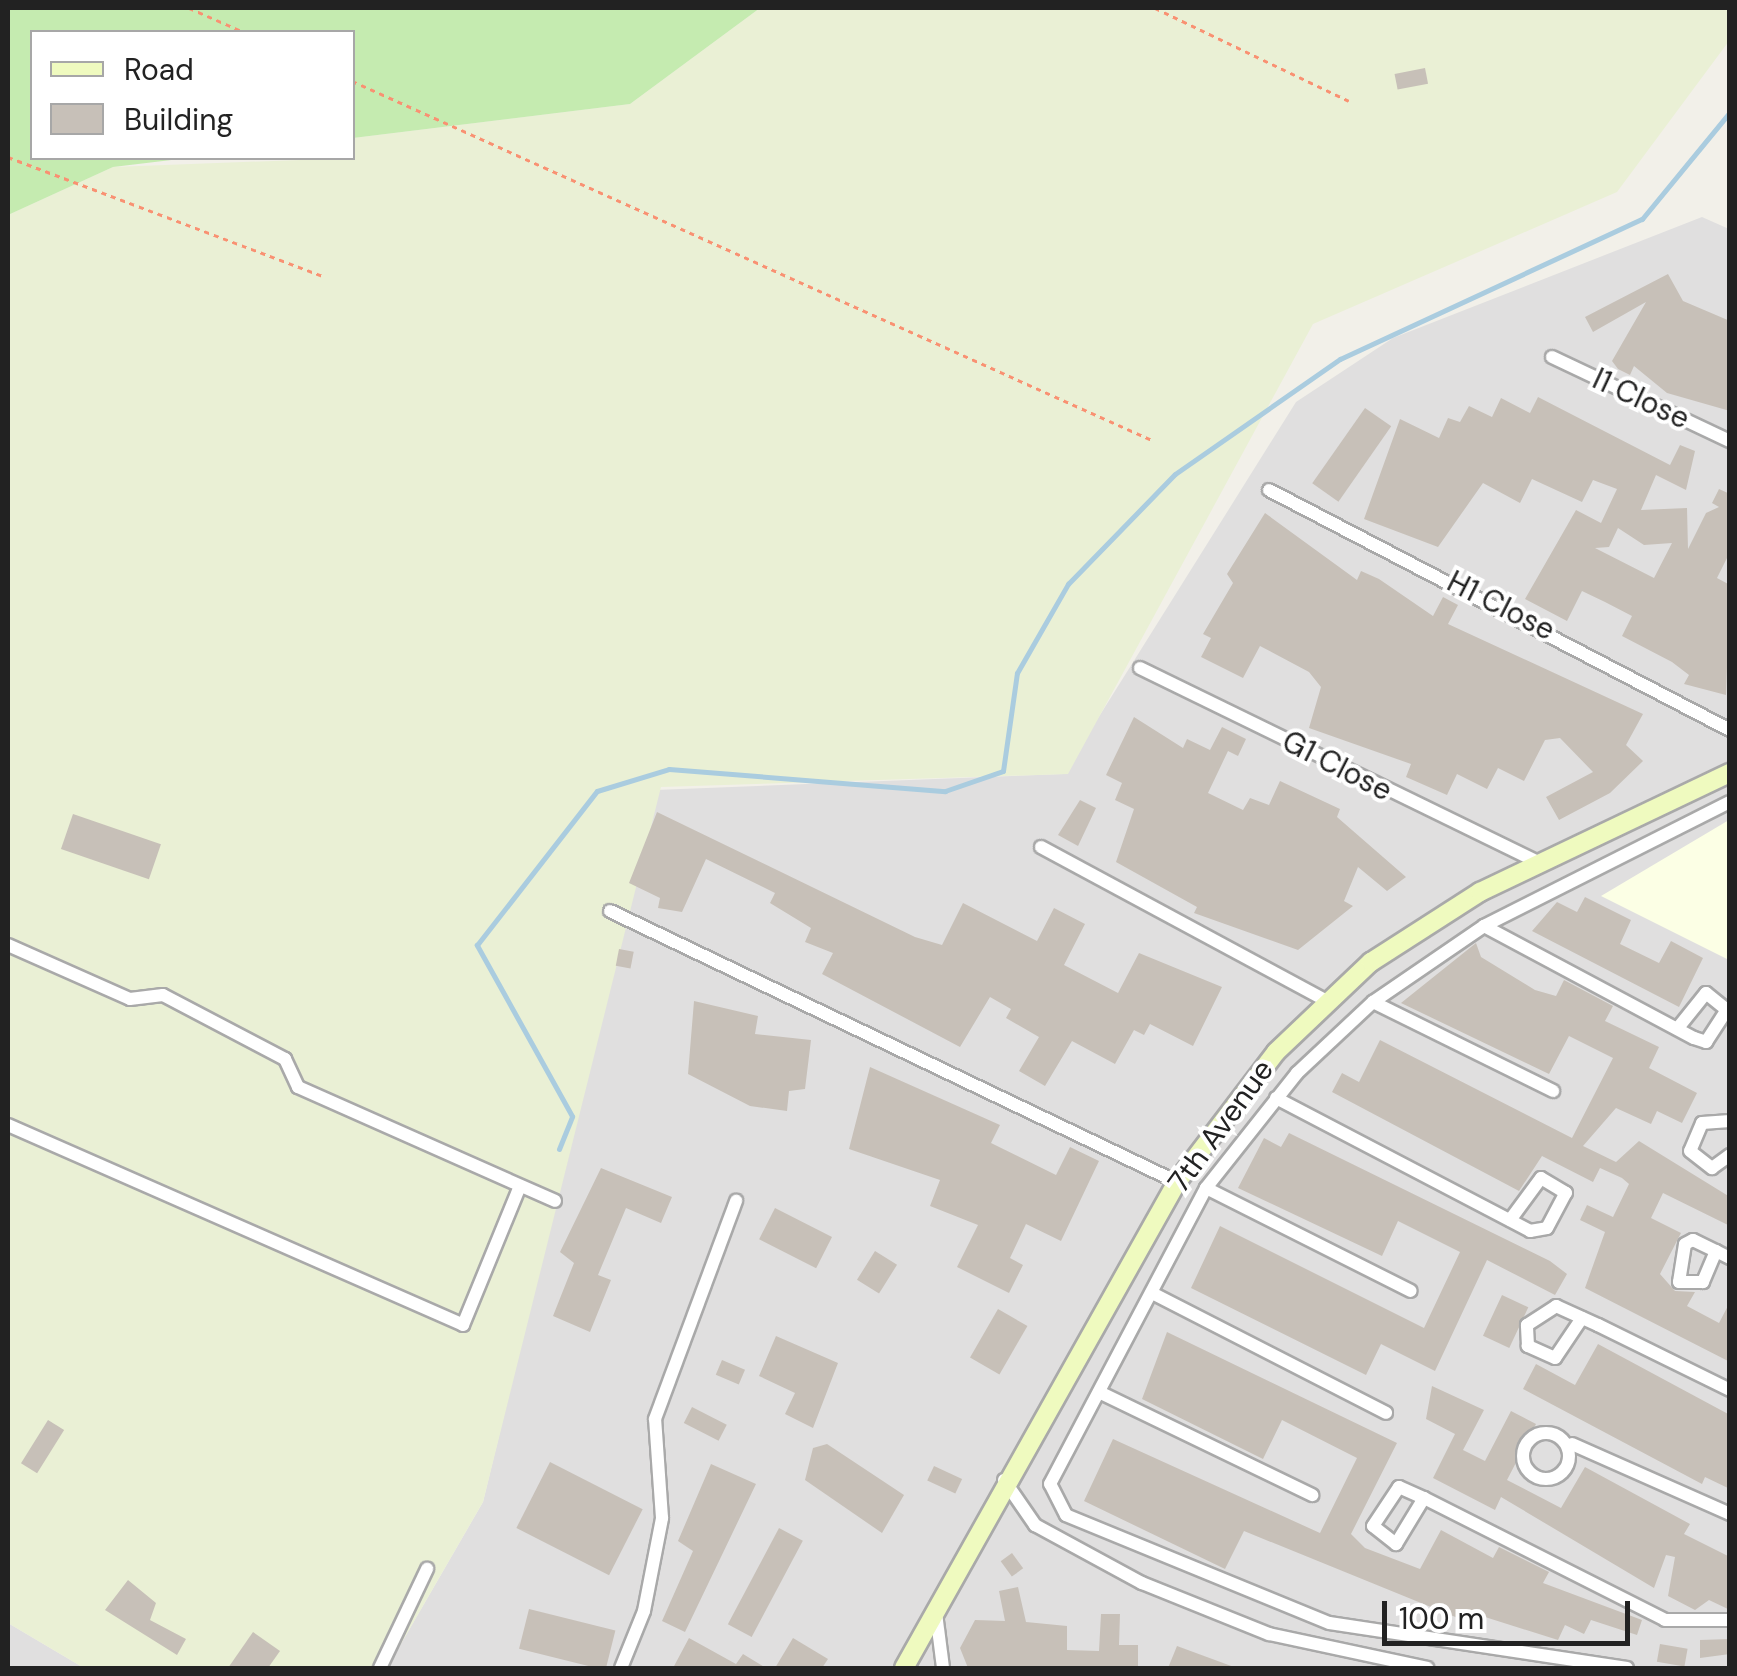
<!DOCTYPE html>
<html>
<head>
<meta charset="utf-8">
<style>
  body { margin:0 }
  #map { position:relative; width:1737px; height:1676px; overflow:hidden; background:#f2f0e9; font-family:"DM Sans",sans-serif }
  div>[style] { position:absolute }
  .residential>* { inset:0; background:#e0dfdf }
  .education>* { inset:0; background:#fcffe5 }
  .farmland>* { inset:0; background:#eaf0d5 }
  .grass>* { inset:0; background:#c5ebb0 }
  .stream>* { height:5px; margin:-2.5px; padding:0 2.5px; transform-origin:2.5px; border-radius:2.5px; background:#aaccdf }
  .building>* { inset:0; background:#c7c0b8; transform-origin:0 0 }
  .path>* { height:2.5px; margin-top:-1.25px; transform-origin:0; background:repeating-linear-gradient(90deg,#f99172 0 5px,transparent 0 10px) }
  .roads { filter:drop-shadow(2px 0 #a9a9a9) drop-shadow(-2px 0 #a9a9a9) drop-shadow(0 2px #a9a9a9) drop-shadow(0 -2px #a9a9a9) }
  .minor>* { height:12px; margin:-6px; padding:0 6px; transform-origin:6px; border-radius:6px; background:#fff }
  .minor>.ring { margin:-6px; padding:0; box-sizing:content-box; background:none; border:12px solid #fff; border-radius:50% }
  .secondary>* { height:18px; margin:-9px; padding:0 9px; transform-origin:9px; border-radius:9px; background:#effabf }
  span { translate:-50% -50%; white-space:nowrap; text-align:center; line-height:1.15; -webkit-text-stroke:8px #fff; paint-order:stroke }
  .street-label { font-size:30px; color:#222 }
  .frame { position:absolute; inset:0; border:10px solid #222; pointer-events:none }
  .legend { position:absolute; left:30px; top:30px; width:325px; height:130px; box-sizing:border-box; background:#fff; border:2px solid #a7a7a7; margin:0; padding:12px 18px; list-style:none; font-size:30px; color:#222 }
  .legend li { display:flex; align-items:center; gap:20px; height:50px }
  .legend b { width:50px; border:2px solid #a7a7a7 }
  .scale { position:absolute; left:1382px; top:1601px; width:248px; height:45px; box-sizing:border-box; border:5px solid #222; border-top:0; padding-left:12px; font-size:30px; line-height:35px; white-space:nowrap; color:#222; -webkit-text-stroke:8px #fff; paint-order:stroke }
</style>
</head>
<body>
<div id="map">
  <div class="residential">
    <i style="clip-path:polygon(1702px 217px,1729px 229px,1729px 1668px,387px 1668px,483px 1502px,655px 790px,1063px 774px,1296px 402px,1393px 338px)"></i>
    <i style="clip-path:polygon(8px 1623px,84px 1668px,8px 1668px)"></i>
  </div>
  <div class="education">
    <i style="clip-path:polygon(1729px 820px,1729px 960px,1601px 896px)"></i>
  </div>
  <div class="farmland">
    <i style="clip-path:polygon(760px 8px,1729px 8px,1729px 41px,1617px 192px,1313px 324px,1068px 774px,661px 787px,483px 1502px,387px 1668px,84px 1668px,8px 1623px,8px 215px,113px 167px,352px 158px,353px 138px,630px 104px)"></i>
  </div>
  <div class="grass">
    <i style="clip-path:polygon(8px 8px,760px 8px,630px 104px,353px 138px,352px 32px,32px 32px,32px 158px,188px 158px,113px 167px,8px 215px)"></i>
  </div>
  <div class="stream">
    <i style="left:559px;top:1149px;width:35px;rotate:-68deg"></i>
    <i style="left:572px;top:1116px;width:196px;rotate:-119.1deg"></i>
    <i style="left:477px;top:945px;width:195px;rotate:-52.1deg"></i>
    <i style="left:597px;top:791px;width:75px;rotate:-17deg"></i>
    <i style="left:669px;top:769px;width:277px;rotate:4.6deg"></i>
    <i style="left:945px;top:791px;width:61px;rotate:-19deg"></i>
    <i style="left:1003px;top:771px;width:99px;rotate:-81.9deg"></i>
    <i style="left:1017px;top:673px;width:103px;rotate:-60.2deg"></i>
    <i style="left:1068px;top:584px;width:153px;rotate:-45.8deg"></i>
    <i style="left:1175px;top:474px;width:201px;rotate:-34.9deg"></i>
    <i style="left:1340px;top:359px;width:333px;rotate:-24.9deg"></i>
    <i style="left:1642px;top:219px;width:139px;rotate:-50.6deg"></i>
  </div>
  <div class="building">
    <i style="left:1425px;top:68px;width:16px;height:31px;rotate:79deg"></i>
    <i style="clip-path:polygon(1668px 274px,1683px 301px,1730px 321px,1730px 411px,1667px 393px,1634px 366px,1630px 375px,1618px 369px,1612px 361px,1646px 302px,1593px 332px,1585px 317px)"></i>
    <i style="clip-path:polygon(evenodd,1538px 397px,1670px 465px,1680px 445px,1695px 451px,1686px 490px,1656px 475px,1641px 510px,1687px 508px,1688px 549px,1706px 513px,1719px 507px,1712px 503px,1719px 489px,1730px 494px,1730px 552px,1717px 578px,1730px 585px,1726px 695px,1684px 684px,1689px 675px,1672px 662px,1622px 636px,1632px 616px,1605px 602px,1582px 591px,1567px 621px,1525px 599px,1576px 510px,1601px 523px,1617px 489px,1593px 480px,1582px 502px,1532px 479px,1520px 503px,1483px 483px,1438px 547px,1364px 519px,1400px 419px,1439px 438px,1448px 418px,1460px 422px,1469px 406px,1492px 417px,1501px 398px,1530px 413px,1538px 397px,1618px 528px,1644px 545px,1672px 543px,1654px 578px,1595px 548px,1609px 547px,1618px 528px)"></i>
    <i style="left:1365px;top:408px;width:32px;height:92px;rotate:35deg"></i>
    <i style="clip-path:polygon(1265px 513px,1357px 580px,1361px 571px,1379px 579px,1433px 616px,1443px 597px,1458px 605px,1448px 624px,1643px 714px,1626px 745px,1643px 761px,1610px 793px,1559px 820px,1546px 797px,1593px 772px,1560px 738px,1545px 740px,1524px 781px,1498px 768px,1487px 789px,1457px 774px,1447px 795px,1406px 777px,1411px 764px,1309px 728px,1321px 687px,1309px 672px,1260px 646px,1243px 678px,1201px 657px,1211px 638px,1203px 634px,1233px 583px,1227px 574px)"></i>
    <i style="clip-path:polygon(1134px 717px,1183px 748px,1187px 739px,1210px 750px,1222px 727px,1246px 739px,1238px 756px,1228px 751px,1208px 793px,1243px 810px,1250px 798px,1269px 805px,1280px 781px,1340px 809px,1337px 817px,1406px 877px,1387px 891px,1358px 867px,1344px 901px,1353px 906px,1298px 950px,1194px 913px,1197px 907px,1116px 862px,1134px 809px,1115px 800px,1122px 783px,1106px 775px)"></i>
    <i style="clip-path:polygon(1080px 800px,1096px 808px,1078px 846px,1058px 835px)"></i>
    <i style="clip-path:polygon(657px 812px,915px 937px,942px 945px,963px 903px,1037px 941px,1054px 908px,1085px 924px,1064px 965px,1118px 993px,1139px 953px,1222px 987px,1193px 1046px,1150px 1024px,1144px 1035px,1134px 1030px,1115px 1064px,1072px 1041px,1045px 1086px,1019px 1071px,1039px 1037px,1006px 1018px,1011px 1009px,990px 997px,960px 1047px,822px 974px,833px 953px,805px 942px,811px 928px,770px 903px,775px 893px,706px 859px,682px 912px,658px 908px,660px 898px,629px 883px)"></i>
    <i style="left:73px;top:814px;width:93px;height:37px;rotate:19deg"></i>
    <i style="clip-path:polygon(1585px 897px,1631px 920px,1620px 944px,1659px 963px,1671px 941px,1703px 958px,1679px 1007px,1532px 931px,1557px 902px,1577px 912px)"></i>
    <i style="clip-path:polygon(1476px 943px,1481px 957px,1535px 990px,1556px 996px,1564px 980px,1613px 1006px,1605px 1021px,1659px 1047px,1649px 1068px,1697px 1093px,1682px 1123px,1657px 1111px,1651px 1124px,1616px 1108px,1583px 1146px,1616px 1162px,1639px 1141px,1730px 1197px,1730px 1226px,1663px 1193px,1651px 1218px,1681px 1233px,1660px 1274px,1675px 1291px,1695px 1292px,1687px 1306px,1719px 1323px,1730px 1302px,1730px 1362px,1585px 1288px,1605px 1232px,1580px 1220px,1587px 1205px,1613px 1217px,1629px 1184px,1622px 1178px,1600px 1168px,1593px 1182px,1542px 1156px,1519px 1191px,1332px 1092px,1342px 1073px,1359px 1082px,1380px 1040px,1572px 1138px,1613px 1058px,1569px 1036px,1549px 1074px,1401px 1003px)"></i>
    <i style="left:619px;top:949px;width:15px;height:17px;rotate:11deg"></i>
    <i style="clip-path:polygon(694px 1001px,758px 1016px,755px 1034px,811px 1040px,805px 1089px,789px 1091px,787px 1111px,750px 1106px,688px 1074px)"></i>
    <i style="clip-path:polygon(870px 1067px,1000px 1125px,991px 1143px,1056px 1175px,1070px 1147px,1099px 1161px,1061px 1241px,1026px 1224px,1010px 1258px,1023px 1265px,1009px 1293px,957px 1267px,978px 1225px,930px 1206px,940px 1180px,849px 1149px)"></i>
    <i style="clip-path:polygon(1289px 1133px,1550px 1261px,1567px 1274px,1555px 1295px,1487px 1260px,1435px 1371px,1381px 1344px,1366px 1375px,1191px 1288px,1220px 1226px,1424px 1328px,1460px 1252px,1398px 1221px,1382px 1256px,1238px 1188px,1264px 1138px,1281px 1147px)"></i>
    <i style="clip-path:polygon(601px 1168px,672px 1197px,661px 1223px,626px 1208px,598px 1275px,611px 1280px,590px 1332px,553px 1316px,574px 1263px,560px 1252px)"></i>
    <i style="left:775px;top:1208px;width:64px;height:35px;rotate:27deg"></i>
    <i style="left:875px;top:1251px;width:26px;height:34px;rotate:32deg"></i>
    <i style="left:1502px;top:1295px;width:29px;height:45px;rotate:25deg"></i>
    <i style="left:998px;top:1309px;width:34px;height:56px;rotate:30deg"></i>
    <i style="clip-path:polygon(1167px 1332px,1397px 1443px,1351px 1534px,1365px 1548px,1420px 1569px,1441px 1530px,1493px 1558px,1499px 1547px,1549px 1572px,1543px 1583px,1642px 1620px,1637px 1635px,1591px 1620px,1584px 1634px,1565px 1625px,1558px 1640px,1485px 1617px,1480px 1627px,1244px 1531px,1225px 1569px,1084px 1501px,1113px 1439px,1320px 1533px,1357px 1458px,1282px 1420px,1263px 1459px,1142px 1399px)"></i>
    <i style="clip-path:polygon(776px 1336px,838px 1363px,813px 1428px,785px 1414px,795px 1393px,759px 1376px)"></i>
    <i style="clip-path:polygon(1598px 1344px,1730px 1415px,1730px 1489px,1705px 1477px,1702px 1484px,1523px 1389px,1536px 1364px,1575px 1385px)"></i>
    <i style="left:722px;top:1360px;width:25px;height:16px;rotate:23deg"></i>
    <i style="clip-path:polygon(1432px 1386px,1484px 1410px,1463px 1450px,1485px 1461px,1511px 1411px,1536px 1424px,1507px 1480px,1561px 1508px,1585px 1467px,1690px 1524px,1684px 1534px,1730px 1557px,1730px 1610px,1709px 1600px,1695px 1610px,1668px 1596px,1675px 1557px,1666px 1555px,1654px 1588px,1501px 1497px,1495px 1510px,1433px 1478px,1455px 1434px,1426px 1419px)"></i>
    <i style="left:692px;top:1407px;width:39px;height:18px;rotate:27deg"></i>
    <i style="left:48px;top:1420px;width:19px;height:51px;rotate:32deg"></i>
    <i style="clip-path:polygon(827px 1444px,904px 1495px,882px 1533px,805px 1480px,813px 1448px)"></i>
    <i style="left:550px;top:1462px;width:104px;height:74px;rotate:27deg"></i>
    <i style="clip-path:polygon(711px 1464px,756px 1484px,685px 1632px,662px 1621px,693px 1551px,678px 1541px)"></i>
    <i style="left:934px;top:1466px;width:31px;height:16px;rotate:25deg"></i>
    <i style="left:779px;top:1528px;width:27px;height:109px;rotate:28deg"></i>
    <i style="left:1012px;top:1553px;width:19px;height:14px;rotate:54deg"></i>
    <i style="clip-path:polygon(128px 1580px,156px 1603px,150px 1620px,186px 1639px,177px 1655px,105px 1610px)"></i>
    <i style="clip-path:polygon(1018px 1587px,1026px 1622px,1067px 1626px,1067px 1650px,1099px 1651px,1101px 1614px,1120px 1614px,1119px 1645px,1138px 1645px,1138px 1668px,968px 1668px,960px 1648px,975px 1620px,1005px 1621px,999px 1591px)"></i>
    <i style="left:529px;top:1609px;width:89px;height:41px;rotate:14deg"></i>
    <i style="clip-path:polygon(253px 1632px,280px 1651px,268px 1668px,228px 1668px)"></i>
    <i style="clip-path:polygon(689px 1638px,736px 1664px,743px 1654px,766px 1668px,673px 1668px)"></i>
    <i style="clip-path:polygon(793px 1638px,828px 1659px,822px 1668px,775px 1668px)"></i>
    <i style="clip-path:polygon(1730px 1639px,1730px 1654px,1700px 1658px,1700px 1640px)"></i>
    <i style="left:1660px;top:1644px;width:28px;height:18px;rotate:10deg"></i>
    <i style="clip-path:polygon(1177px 1646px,1234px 1667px,1233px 1668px,1168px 1668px)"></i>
  </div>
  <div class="path">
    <i style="left:189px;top:8px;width:60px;rotate:23.6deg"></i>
    <i style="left:1155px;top:8px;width:215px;rotate:25.6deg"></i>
    <i style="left:352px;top:81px;width:879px;rotate:24.17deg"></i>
    <i style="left:8px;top:157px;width:339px;rotate:20.7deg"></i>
  </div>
  <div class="roads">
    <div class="minor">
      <i style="left:1552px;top:357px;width:197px;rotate:25.3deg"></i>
      <i style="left:1269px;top:490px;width:520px;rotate:27.5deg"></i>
      <i style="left:1140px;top:668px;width:440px;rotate:26deg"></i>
      <i style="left:1041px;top:847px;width:325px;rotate:28.3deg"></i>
      <i style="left:610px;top:911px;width:628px;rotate:25.55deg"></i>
      <i style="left:1484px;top:926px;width:238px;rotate:28.1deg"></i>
      <i style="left:1694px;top:1038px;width:13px;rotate:18deg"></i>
      <i style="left:1706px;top:1042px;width:38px;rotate:-57deg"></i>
      <i style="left:1727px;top:1010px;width:27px;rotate:-141deg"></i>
      <i style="left:1706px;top:993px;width:45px;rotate:128.7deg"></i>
      <i style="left:8px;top:945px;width:133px;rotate:23.9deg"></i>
      <i style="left:130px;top:999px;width:33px;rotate:-7deg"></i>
      <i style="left:163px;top:995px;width:138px;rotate:27.7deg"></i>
      <i style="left:285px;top:1059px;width:31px;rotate:65deg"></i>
      <i style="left:298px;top:1087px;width:281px;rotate:23.9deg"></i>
      <i style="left:1373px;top:1002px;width:201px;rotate:26.3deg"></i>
      <i style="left:1276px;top:1098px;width:287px;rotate:27.6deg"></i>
      <i style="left:1530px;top:1231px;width:17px;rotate:-10deg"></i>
      <i style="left:1547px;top:1228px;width:40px;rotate:-62deg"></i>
      <i style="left:1566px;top:1193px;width:29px;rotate:-149deg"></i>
      <i style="left:1541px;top:1178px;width:52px;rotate:126.4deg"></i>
      <i style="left:1730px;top:1121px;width:28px;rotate:176deg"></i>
      <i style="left:1702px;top:1123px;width:30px;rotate:113deg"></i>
      <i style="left:1690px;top:1151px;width:28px;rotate:38deg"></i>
      <i style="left:1712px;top:1168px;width:22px;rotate:-36deg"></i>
      <i style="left:8px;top:1125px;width:497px;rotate:23.7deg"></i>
      <i style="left:463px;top:1325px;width:150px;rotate:-67.7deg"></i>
      <i style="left:1206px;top:1188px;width:229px;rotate:26.7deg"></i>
      <i style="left:1716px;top:1251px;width:34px;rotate:113deg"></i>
      <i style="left:1703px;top:1282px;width:24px;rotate:180deg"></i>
      <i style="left:1679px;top:1282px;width:38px;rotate:-81deg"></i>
      <i style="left:1685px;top:1244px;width:9px;rotate:-27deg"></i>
      <i style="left:1693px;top:1240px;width:25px;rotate:26deg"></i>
      <i style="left:1716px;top:1251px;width:16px;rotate:27deg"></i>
      <i style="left:1152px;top:1293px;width:263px;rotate:27.1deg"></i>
      <i style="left:1582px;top:1318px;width:48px;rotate:124deg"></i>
      <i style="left:1555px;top:1358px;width:30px;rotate:-156deg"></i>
      <i style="left:1528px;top:1346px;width:21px;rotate:-93deg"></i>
      <i style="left:1527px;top:1325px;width:35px;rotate:-33deg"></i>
      <i style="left:1556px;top:1306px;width:46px;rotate:24.3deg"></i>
      <i style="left:1598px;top:1325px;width:147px;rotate:26.2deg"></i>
      <i style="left:1099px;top:1392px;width:237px;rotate:25.8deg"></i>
      <i class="ring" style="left:1523px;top:1433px;width:34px;height:34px"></i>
      <i style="left:1572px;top:1444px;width:173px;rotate:23.9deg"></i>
      <i style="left:1004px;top:1480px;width:55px;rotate:55.4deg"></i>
      <i style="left:1035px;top:1525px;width:122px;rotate:28.5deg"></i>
      <i style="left:1142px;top:1583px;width:137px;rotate:21.9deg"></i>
      <i style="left:1269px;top:1634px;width:162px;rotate:12.1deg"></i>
      <i style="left:1399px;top:1487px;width:27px;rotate:24deg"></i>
      <i style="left:1424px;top:1498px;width:54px;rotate:121.3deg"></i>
      <i style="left:1396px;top:1544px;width:29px;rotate:-142deg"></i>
      <i style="left:1373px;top:1526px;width:47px;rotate:-56.3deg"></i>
      <i style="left:1424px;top:1498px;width:270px;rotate:26.8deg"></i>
      <i style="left:1665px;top:1620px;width:65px"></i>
      <i style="left:936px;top:1613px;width:55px;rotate:82.7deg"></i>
      <i style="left:380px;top:1668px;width:110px;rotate:-64.6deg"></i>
      <i style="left:621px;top:1668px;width:61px;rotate:-68deg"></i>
      <i style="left:644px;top:1611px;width:95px;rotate:-79deg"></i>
      <i style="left:662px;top:1518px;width:99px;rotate:-94deg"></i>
      <i style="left:655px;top:1419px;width:233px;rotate:-69.6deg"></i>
      <i style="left:1627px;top:1668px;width:301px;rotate:-171.4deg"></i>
      <i style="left:1329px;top:1623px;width:284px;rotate:-157.7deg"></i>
      <i style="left:1066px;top:1515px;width:35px;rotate:-117deg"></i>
      <i style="left:1050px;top:1484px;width:335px;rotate:-62.2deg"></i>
      <i style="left:1206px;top:1188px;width:147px;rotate:-51.6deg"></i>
      <i style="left:1297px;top:1073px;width:104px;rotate:-43.1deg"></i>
      <i style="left:1373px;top:1002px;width:135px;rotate:-34.4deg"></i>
      <i style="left:1484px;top:926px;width:275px;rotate:-26.8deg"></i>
    </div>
    <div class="secondary">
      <i style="left:904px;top:1668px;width:557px;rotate:-60.68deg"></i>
      <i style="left:1177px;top:1182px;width:163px;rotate:-52.7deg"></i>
      <i style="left:1276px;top:1052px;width:131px;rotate:-43.5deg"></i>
      <i style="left:1371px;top:962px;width:130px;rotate:-32.7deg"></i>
      <i style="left:1480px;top:892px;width:277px;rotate:-25.5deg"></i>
    </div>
  </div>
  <div class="street-label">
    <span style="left:1641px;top:399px;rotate:25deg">I1 Close</span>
    <span style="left:1501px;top:606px;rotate:27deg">H1 Close</span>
    <span style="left:1337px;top:766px;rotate:27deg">G1 Close</span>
    <span style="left:1221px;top:1126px;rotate:-54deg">7th Avenue</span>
  </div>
  <div class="frame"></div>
  <ul class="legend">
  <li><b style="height:12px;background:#effabf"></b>Road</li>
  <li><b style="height:28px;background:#c7c0b8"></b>Building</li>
  </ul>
  <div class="scale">100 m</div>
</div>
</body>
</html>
